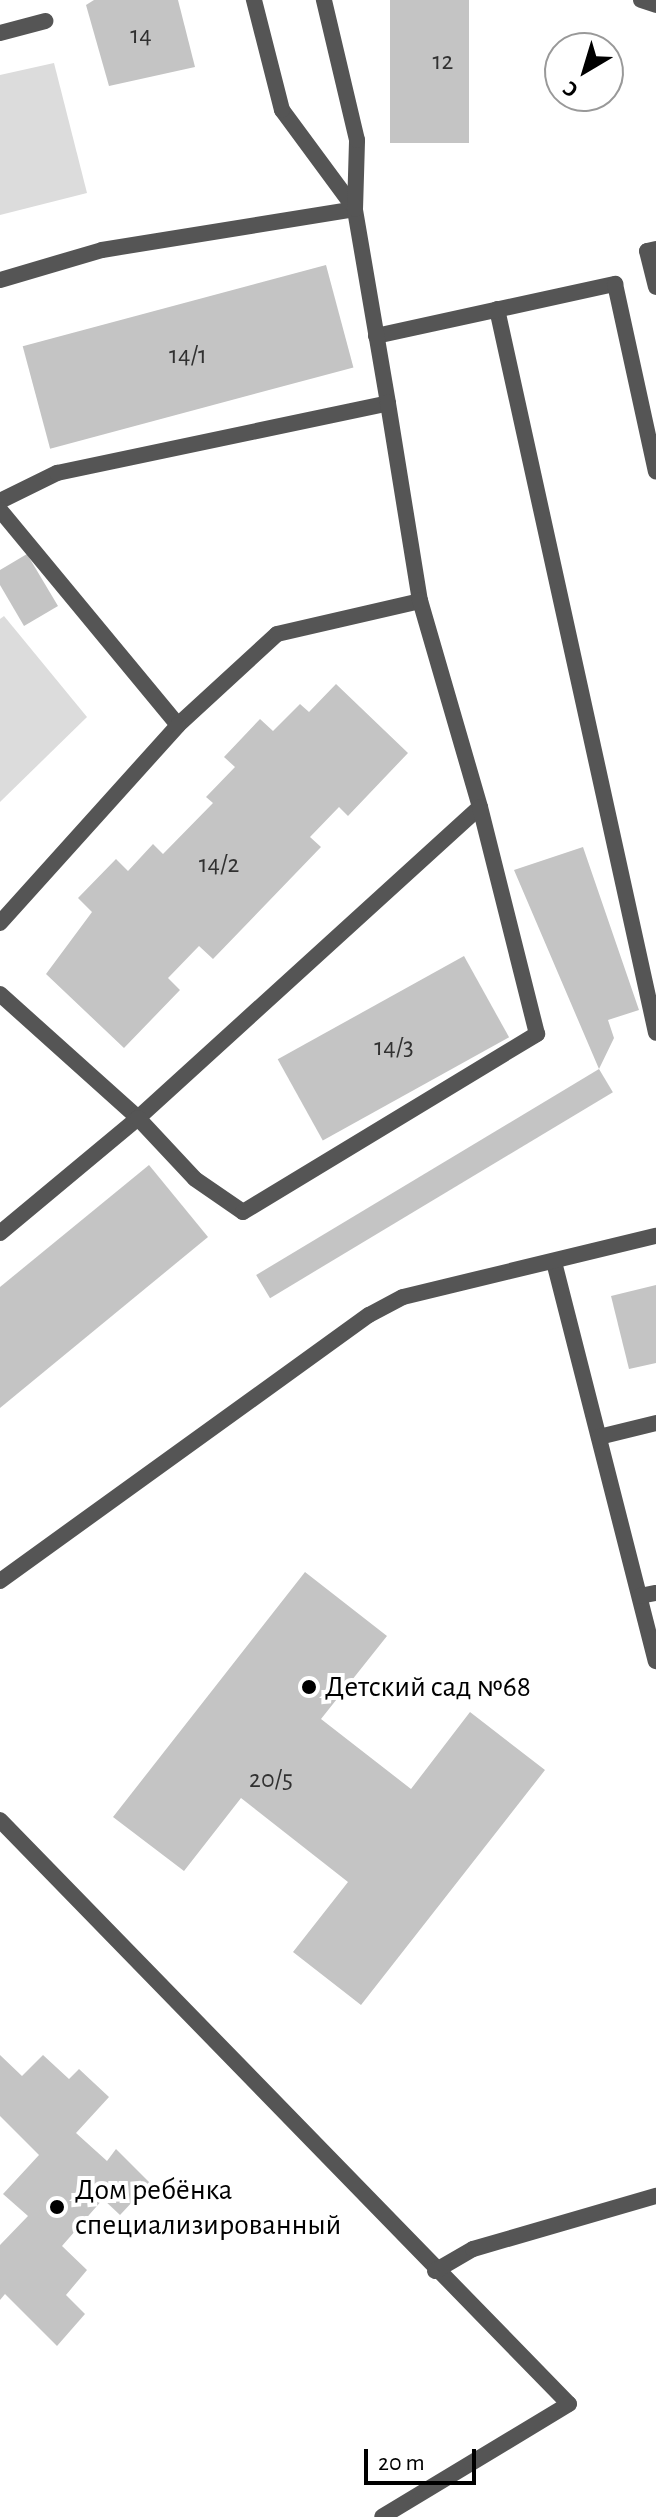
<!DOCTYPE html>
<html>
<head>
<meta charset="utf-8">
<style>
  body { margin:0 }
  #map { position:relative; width:656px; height:2517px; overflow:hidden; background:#fff; font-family:"Alegreya Sans",sans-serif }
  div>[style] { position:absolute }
  .green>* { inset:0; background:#dcdcdc }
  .building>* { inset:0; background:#c4c4c4; transform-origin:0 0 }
  .service>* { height:16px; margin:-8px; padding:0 8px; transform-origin:8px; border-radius:8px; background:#555 }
  .dots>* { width:22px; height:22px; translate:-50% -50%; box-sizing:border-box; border:4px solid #fff; border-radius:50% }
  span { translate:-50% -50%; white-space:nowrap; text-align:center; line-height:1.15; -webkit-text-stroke:8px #fff; paint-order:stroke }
  .number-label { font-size:26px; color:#313131 }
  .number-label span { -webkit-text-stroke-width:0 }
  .poi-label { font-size:30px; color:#000 }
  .left { translate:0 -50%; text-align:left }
  .north { position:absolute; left:544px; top:32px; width:80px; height:80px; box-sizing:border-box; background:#fff; border:2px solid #999; border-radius:50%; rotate:218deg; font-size:22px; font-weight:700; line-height:32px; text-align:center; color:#000 }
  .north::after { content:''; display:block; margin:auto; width:28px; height:36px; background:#000; clip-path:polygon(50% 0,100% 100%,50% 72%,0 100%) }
  .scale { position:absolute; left:364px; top:2449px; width:112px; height:36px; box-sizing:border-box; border:4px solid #000; border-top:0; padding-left:10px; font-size:24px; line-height:28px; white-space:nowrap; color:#000; -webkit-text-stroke:6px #fff; paint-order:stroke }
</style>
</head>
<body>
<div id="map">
  <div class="green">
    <i style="clip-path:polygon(54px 63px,87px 193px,0 215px,0 75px)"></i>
    <i style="clip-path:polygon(4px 616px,87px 717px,0 802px,0 619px)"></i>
  </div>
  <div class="building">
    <i style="clip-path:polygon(94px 0,178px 0,195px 67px,109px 86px,86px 5px)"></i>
    <i style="left:390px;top:0;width:79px;height:143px"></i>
    <i style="left:326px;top:265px;width:106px;height:314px;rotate:75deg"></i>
    <i style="clip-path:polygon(27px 554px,58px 606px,24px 626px,0 585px,0 570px)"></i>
    <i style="clip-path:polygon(336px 684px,408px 753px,348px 816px,339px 807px,310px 837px,321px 847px,213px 959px,199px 946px,168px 978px,180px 990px,124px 1048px,46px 974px,92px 912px,78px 898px,116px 859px,128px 871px,153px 844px,163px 854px,213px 803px,206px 797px,235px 767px,224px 757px,260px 719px,273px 731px,300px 704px,309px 712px)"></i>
    <i style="clip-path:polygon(583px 847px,639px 1010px,608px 1020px,614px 1038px,599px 1069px,514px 870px)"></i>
    <i style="left:464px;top:956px;width:93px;height:213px;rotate:61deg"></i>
    <i style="left:599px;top:1069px;width:27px;height:400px;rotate:59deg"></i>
    <i style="clip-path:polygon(149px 1165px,208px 1237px,0 1408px,0 1287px)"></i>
    <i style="clip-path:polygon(656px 1285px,656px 1363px,629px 1369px,611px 1296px)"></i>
    <i style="clip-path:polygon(305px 1572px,387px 1636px,321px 1719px,411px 1789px,470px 1712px,545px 1770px,361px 2005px,293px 1952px,348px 1882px,241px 1798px,184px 1871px,113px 1817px)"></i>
    <i style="clip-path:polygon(0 2055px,22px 2076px,43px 2055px,69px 2079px,79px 2069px,109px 2097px,76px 2133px,107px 2161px,116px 2149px,150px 2183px,120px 2215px,103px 2199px,62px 2246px,87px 2270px,66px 2295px,85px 2314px,57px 2346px,5px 2294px,0 2300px,0 2245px,28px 2216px,3px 2194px,39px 2155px,0 2116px)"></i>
  </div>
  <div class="service">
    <i style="left:641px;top:0;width:16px;rotate:18deg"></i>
    <i style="left:0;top:33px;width:47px;rotate:-14.9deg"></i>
    <i style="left:656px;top:249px;width:9px;rotate:167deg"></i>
    <i style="left:647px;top:251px;width:37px;rotate:76deg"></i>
    <i style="left:0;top:280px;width:106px;rotate:-16.4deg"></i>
    <i style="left:102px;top:250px;width:256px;rotate:-9.2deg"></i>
    <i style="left:355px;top:209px;width:123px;rotate:-126.4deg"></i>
    <i style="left:282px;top:110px;width:114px;rotate:-104.3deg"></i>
    <i style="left:497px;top:309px;width:741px;rotate:77.61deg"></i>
    <i style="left:376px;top:336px;width:245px;rotate:-12.3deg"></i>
    <i style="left:615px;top:284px;width:192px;rotate:77.7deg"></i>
    <i style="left:0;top:501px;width:64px;rotate:-26.2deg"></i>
    <i style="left:57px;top:473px;width:338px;rotate:-11.9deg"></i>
    <i style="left:388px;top:403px;width:197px;rotate:-99.7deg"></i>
    <i style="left:355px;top:209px;width:69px;rotate:-88.3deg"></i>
    <i style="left:357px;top:140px;width:144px;rotate:-103.3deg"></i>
    <i style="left:0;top:510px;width:279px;rotate:50.4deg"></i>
    <i style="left:178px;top:725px;width:134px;rotate:-42.6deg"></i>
    <i style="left:277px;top:634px;width:147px;rotate:-13deg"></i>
    <i style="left:420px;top:601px;width:201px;rotate:-99.2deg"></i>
    <i style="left:0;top:923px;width:266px;rotate:-48deg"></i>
    <i style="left:0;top:994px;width:186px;rotate:41.9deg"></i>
    <i style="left:138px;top:1118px;width:462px;rotate:-42.3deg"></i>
    <i style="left:480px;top:807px;width:215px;rotate:-106.2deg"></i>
    <i style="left:0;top:1233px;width:180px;rotate:-39.8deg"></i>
    <i style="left:138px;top:1118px;width:83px;rotate:46.9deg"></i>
    <i style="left:195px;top:1179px;width:58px;rotate:34.5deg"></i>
    <i style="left:243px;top:1212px;width:344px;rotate:-31.2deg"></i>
    <i style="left:537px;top:1034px;width:234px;rotate:-104.1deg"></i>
    <i style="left:554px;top:1262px;width:412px;rotate:75.7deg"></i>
    <i style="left:599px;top:1437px;width:59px;rotate:-13.8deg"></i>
    <i style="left:0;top:1581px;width:455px;rotate:-35.8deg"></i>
    <i style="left:369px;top:1315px;width:38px;rotate:-28deg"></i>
    <i style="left:403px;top:1297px;width:260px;rotate:-13.6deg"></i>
    <i style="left:640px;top:1596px;width:16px;rotate:-11deg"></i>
    <i style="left:0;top:1820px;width:815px;rotate:45.75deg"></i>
    <i style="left:569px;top:2404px;width:218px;rotate:148.9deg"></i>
    <i style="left:435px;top:2271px;width:44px;rotate:-30.1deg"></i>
    <i style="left:473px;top:2249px;width:191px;rotate:-16.2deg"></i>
  </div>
  <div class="dots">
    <i style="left:309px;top:1687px;background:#000"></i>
    <i style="left:57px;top:2207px;background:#000"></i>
  </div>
  <div class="number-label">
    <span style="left:141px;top:36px">14</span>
    <span style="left:443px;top:62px">12</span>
    <span style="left:188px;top:356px">14/1</span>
    <span style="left:219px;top:865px">14/2</span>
    <span style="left:394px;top:1048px">14/3</span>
    <span style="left:271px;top:1780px">20/5</span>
  </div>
  <div class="poi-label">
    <span class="left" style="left:325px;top:1687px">Детский сад №68</span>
    <span class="left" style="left:75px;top:2207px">Дом ребёнка<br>специализированный</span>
  </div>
  <div class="north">С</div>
  <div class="scale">20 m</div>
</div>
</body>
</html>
